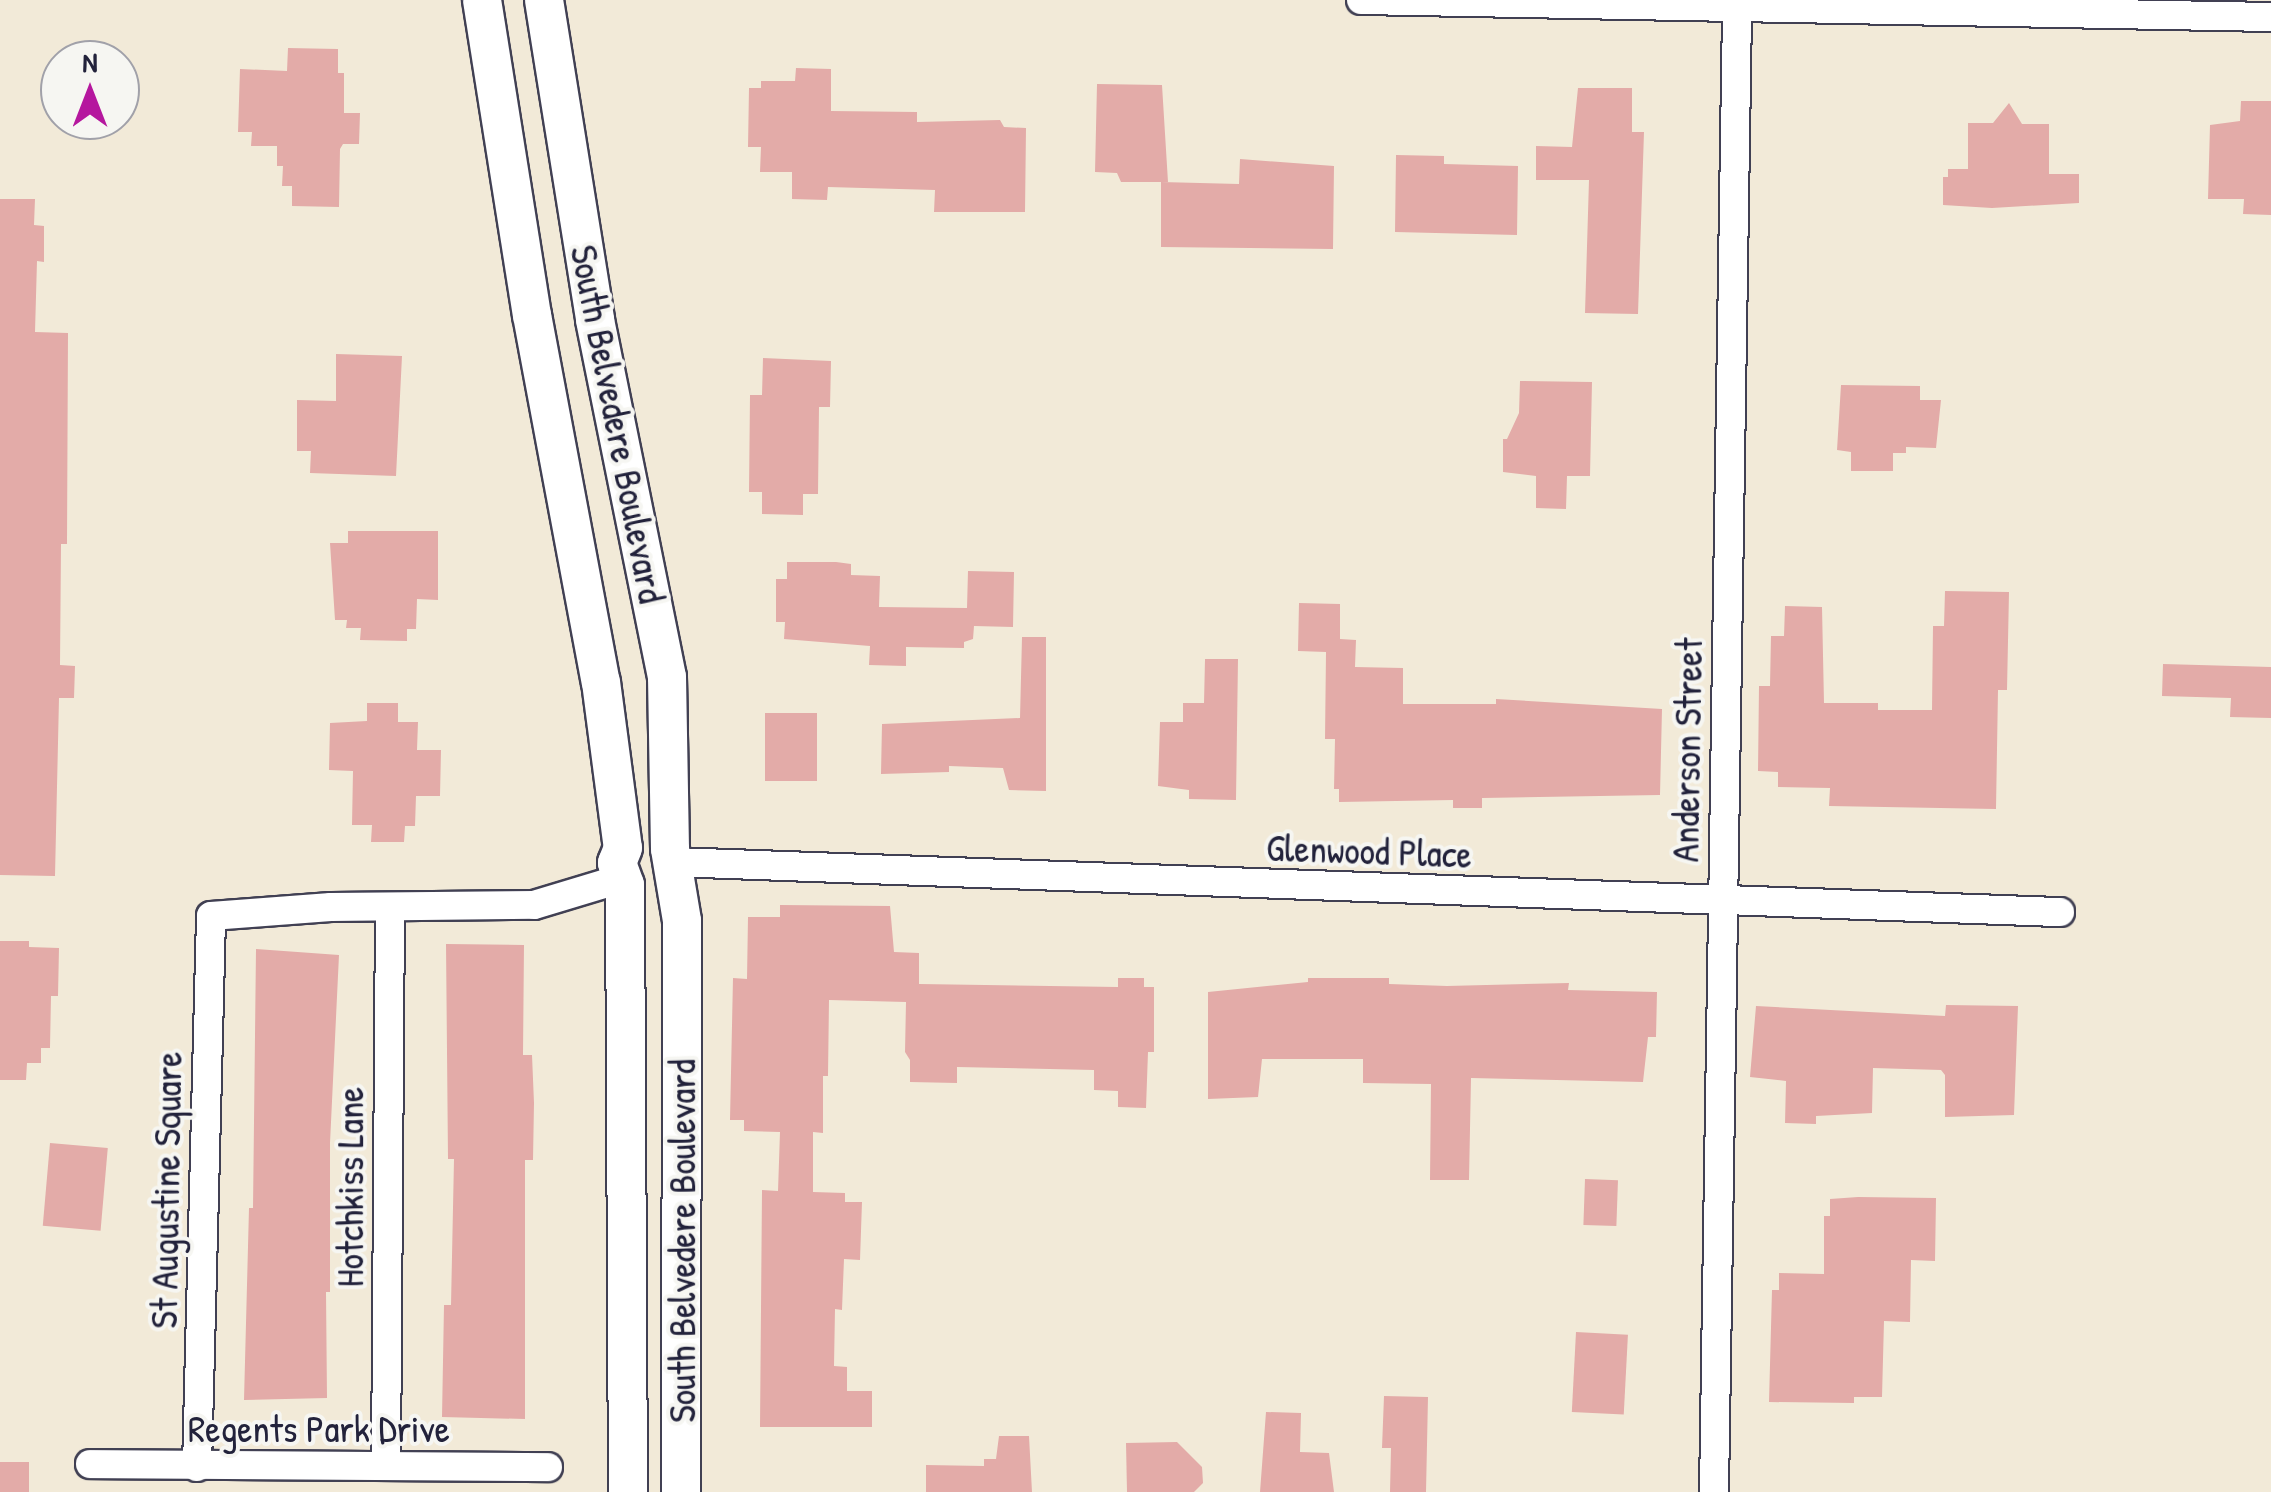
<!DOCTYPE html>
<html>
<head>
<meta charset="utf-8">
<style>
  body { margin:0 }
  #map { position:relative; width:2271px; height:1492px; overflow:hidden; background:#f2ead8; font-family:"Patrick Hand",sans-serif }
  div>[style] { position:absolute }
  .building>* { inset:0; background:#e3aba8; transform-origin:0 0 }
  .roads { filter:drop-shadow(2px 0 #414053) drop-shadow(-2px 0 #414053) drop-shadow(0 2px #414053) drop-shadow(0 -2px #414053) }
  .street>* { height:28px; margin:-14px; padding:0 14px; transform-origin:14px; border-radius:14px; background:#fff }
  .secondary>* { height:38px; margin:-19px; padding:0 19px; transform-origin:19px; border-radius:19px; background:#fff }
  span { translate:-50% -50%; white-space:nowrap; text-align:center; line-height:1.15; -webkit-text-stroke:8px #f6f6f2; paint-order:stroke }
  .street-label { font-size:38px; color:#22223b }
  .north { position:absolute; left:40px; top:40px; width:100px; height:100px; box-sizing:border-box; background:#f6f6f2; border:2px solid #a1a1a9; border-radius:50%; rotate:0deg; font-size:28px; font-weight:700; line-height:40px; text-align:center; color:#22223b }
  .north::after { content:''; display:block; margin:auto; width:35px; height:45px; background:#b5179e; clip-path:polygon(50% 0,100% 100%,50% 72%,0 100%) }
</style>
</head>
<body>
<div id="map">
  <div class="building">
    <i style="clip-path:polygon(288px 48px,338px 49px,338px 73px,344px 73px,344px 113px,360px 113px,359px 144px,343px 144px,340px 149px,339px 207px,292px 206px,292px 186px,282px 186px,283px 166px,277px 166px,277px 146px,251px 146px,252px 132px,238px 132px,240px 69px,287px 71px)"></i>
    <i style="clip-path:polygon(796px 68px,831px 69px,831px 111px,917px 112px,917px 122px,1000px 120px,1004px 127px,1026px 128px,1025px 212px,934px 212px,935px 190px,828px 187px,827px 200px,792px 199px,792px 172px,760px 172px,761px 147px,748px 147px,749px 88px,761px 88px,761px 81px,795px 81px)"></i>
    <i style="clip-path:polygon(1097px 84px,1162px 85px,1168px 182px,1121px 182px,1117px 173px,1095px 172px)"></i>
    <i style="clip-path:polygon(1578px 88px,1632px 88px,1632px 132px,1644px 132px,1638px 314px,1585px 313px,1589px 180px,1536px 180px,1536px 146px,1572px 147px)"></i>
    <i style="clip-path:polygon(2241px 101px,2271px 101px,2271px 215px,2243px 214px,2244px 199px,2208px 199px,2210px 125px,2240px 121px)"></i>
    <i style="clip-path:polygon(2009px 103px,2022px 124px,2049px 124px,2049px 174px,2079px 174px,2079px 203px,1992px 208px,1943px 205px,1943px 177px,1948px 177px,1948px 169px,1968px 169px,1968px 123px,1993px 123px)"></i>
    <i style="clip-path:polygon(1396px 155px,1444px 156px,1444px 164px,1518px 166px,1517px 235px,1395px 232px)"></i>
    <i style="clip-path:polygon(1240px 159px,1334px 166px,1333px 249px,1161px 247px,1161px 182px,1239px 184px)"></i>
    <i style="clip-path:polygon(0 199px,35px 199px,34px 225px,44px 226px,44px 262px,37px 261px,35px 332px,68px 333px,67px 544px,61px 544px,60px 665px,75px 666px,74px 698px,59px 698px,55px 876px,0 875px)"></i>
    <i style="clip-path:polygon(336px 354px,402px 356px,396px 476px,310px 473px,311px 451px,297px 451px,297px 400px,336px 401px)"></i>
    <i style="clip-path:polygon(763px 358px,831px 361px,830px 407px,819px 407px,818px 494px,803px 494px,803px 515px,762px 514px,762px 492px,749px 492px,750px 395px,762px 395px)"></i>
    <i style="clip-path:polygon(1520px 381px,1592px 382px,1590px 476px,1567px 476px,1566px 509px,1536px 508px,1536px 476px,1503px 472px,1503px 439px,1507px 439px,1519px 413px)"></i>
    <i style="clip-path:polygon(1841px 385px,1920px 386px,1920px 400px,1941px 400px,1936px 448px,1906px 447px,1906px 453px,1893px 453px,1893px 471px,1851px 471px,1851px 452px,1837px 450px)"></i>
    <i style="clip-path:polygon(348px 531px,438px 531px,438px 600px,417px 599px,416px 629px,407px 629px,407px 641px,360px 640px,361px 628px,346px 628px,347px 620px,335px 620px,330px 543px,348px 543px)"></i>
    <i style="clip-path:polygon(787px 562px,836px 562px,851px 564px,851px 575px,880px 576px,879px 607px,967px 608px,968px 571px,1014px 572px,1013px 627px,974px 626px,973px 639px,964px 642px,964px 648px,906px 647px,906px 666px,869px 665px,870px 646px,784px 639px,785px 622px,776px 622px,776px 579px,787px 579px)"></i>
    <i style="clip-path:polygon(1945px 591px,2009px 592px,2007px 690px,1998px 690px,1996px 809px,1829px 806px,1830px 788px,1778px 787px,1778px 772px,1758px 771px,1759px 686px,1770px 686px,1771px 636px,1784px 636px,1785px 606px,1822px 607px,1824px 703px,1878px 703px,1878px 710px,1932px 710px,1933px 626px,1944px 626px)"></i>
    <i style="clip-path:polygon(1299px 603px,1340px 604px,1340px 639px,1356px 640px,1355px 667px,1403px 668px,1403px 704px,1496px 704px,1496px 699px,1662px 709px,1660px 795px,1482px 798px,1482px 808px,1453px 808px,1453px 800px,1339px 802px,1339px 789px,1334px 789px,1335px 739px,1325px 739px,1326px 652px,1298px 651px)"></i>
    <i style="clip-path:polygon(1022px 637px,1046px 637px,1046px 791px,1009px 790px,1003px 768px,949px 766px,949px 772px,881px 774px,882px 724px,1020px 718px)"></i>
    <i style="clip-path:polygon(1205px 659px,1238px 659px,1236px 800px,1189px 799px,1189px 790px,1158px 786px,1160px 722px,1183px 722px,1183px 703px,1204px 703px)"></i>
    <i style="clip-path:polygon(2163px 664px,2271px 667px,2271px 718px,2230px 717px,2231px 698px,2162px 696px)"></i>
    <i style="clip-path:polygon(367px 703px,398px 703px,398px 722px,418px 722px,417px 750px,441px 750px,440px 796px,416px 796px,415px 826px,405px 826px,404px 842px,371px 842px,372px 825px,352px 825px,353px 771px,329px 770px,330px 723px,367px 721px)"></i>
    <i style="left:765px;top:713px;width:52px;height:68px"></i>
    <i style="clip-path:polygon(780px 905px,890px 906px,894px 952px,919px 953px,919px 984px,1118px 987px,1118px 978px,1144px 978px,1144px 987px,1154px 987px,1154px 1052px,1148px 1052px,1146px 1108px,1118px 1107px,1118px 1091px,1094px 1090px,1094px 1070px,957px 1067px,957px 1083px,910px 1082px,910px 1060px,905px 1052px,906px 1002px,829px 1000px,828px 1076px,823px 1076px,823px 1133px,813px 1132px,813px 1192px,845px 1193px,845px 1202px,862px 1202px,860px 1260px,844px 1259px,842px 1310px,835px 1309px,834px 1366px,847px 1367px,847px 1391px,872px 1391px,872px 1427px,760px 1427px,762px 1190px,778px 1191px,780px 1132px,744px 1131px,744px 1120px,730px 1120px,733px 978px,747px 979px,748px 917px,780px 917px)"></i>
    <i style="clip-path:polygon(0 941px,29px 941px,29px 947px,59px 948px,58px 996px,51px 996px,50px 1048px,41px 1048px,41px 1063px,27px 1063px,26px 1080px,0 1080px)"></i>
    <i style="clip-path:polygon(446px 944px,524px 945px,523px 1055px,532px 1055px,534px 1103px,533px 1160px,525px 1160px,525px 1419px,442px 1417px,444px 1305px,451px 1305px,454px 1159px,448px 1159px)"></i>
    <i style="clip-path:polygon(256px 949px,339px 955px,330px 1143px,330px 1292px,326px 1292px,327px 1398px,244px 1400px,249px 1208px,253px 1208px)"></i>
    <i style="clip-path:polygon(1308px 978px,1389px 978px,1389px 984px,1447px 986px,1569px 983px,1568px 990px,1657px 992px,1656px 1037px,1648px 1037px,1643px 1082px,1471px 1078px,1469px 1180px,1430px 1180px,1431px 1084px,1363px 1083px,1363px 1059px,1262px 1059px,1258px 1097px,1208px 1099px,1208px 992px,1308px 982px)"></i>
    <i style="clip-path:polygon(1946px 1005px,2018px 1006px,2014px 1115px,1945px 1117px,1945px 1075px,1941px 1070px,1873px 1068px,1872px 1113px,1816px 1116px,1816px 1124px,1785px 1123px,1786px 1081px,1750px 1077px,1756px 1006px,1945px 1016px)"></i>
    <i style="left:50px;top:1143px;width:58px;height:83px;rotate:5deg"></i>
    <i style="left:1585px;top:1179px;width:33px;height:46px;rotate:2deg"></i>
    <i style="clip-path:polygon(1858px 1197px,1936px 1198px,1935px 1261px,1911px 1260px,1910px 1322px,1884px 1321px,1882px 1397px,1854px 1397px,1854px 1403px,1769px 1402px,1772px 1290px,1779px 1290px,1779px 1273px,1824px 1274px,1824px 1216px,1830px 1216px,1830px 1199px)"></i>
    <i style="left:1576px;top:1332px;width:52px;height:80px;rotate:3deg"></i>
    <i style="clip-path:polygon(1384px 1396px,1428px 1397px,1426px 1492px,1390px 1492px,1391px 1448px,1382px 1448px)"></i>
    <i style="clip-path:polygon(1266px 1412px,1301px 1413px,1300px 1452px,1329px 1453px,1334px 1492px,1260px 1492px)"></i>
    <i style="clip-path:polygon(999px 1436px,1029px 1436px,1032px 1492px,926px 1492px,926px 1465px,984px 1466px,984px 1459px,996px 1459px)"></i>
    <i style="clip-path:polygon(1177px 1442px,1202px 1467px,1203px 1483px,1194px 1492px,1127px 1492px,1126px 1443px)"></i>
    <i style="left:0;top:1462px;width:29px;height:30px"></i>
  </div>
  <div class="roads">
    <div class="street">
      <i style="left:1361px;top:0;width:910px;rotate:1.07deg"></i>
      <i style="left:674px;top:862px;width:1387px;rotate:2.07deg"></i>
      <i style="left:90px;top:1464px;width:458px;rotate:0.4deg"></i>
      <i style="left:386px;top:1465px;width:556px;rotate:-89.59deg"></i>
      <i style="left:197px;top:1467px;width:551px;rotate:-88.54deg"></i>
      <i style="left:211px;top:916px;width:120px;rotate:-4.3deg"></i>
      <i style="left:331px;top:907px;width:203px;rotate:-0.6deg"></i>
      <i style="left:534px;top:905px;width:90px;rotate:-16.8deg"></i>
      <i style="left:1714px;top:1492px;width:1483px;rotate:-89.11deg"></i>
    </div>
    <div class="secondary">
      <i style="left:482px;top:0;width:319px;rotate:81deg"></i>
      <i style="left:532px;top:315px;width:373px;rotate:79.4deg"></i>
      <i style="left:601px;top:682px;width:167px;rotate:82.5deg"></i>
      <i style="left:623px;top:848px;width:16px;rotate:112deg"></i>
      <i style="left:617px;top:863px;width:23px;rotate:70deg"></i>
      <i style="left:625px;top:885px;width:607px;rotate:89.72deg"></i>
      <i style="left:544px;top:0;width:324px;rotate:80.9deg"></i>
      <i style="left:595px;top:320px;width:364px;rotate:78.6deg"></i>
      <i style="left:667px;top:677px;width:172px;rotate:89deg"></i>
      <i style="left:670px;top:849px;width:73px;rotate:80.5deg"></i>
      <i style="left:682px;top:921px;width:571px;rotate:90.1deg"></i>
    </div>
  </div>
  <div class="street-label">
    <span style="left:618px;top:424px;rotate:79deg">South Belvedere Boulevard</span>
    <span style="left:1687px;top:750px;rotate:-89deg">Anderson Street</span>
    <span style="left:1369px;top:851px;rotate:2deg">Glenwood Place</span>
    <span style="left:350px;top:1187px;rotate:-90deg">Hotchkiss Lane</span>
    <span style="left:166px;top:1190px;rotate:-89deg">St Augustine Square</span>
    <span style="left:682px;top:1241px;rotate:-90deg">South Belvedere Boulevard</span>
    <span style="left:319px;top:1429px">Regents Park Drive</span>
  </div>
  <div class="north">N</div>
</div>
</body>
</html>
